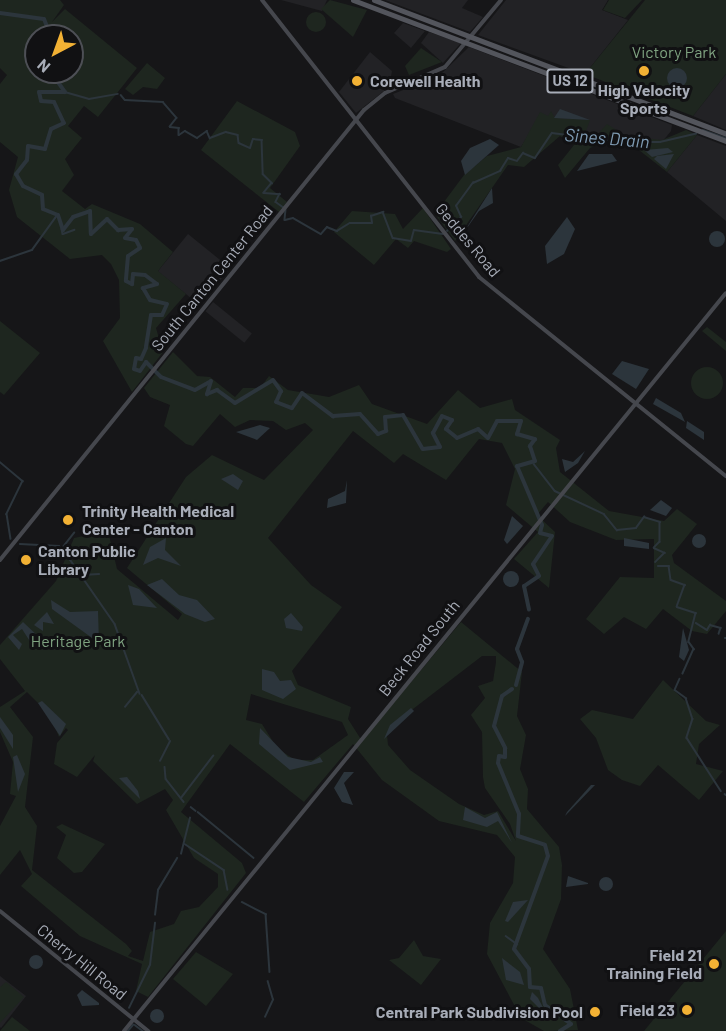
<!DOCTYPE html>
<html>
<head>
<meta charset="utf-8">
<style>
  body { margin:0 }
  #map { position:relative; width:726px; height:1031px; overflow:hidden; background:#161618; font-family:Barlow,sans-serif }
  div>[style] { position:absolute }
  .built>* { inset:0; background:#222225; transform-origin:0 0 }
  .green>* { inset:0; background:#1e261f }
  .round { border-radius:50% }
  .water>* { inset:0; background:#2c353c }
  .stream>* { height:1.5px; margin:-0.75px; padding:0 0.75px; transform-origin:0.75px; border-radius:0.75px; background:#2c353c }
  .river>* { height:4px; margin:-2px; padding:0 2px; transform-origin:2px; border-radius:2px; background:#2c353c }
  .secondary>* { height:4px; margin:-2px; padding:0 2px; transform-origin:2px; border-radius:2px; background:#45474d }
  .primary>* { height:5px; margin:-2.5px; padding:0 2.5px; transform-origin:2.5px; border-radius:2.5px; background:#53555c }
  .dots>* { width:16px; height:16px; translate:-50% -50%; box-sizing:border-box; border:3px solid #111113; border-radius:50% }
  span { translate:-50% -50%; white-space:nowrap; text-align:center; line-height:1.15; -webkit-text-stroke:6px #111113; paint-order:stroke }
  .shield-label span { padding:2px 4px; background:#111113; border:2px solid; border-radius:4px; -webkit-text-stroke-width:0 }
  .shield-label { font-size:15px; color:#a8adb8; font-weight:700 }
  .park-label { font-size:16px; color:#7fa381 }
  .poi-label { font-size:16px; color:#a8adb8; font-weight:700 }
  .left { translate:0 -50%; text-align:left }
  .right { translate:-100% -50%; text-align:right }
  .street-label { font-size:16px; color:#a8adb8 }
  .water-label { font-size:18px; color:#7f9bb3; font-style:italic }
  .north { position:absolute; left:24px; top:24px; width:60px; height:60px; box-sizing:border-box; background:#111113; border:2px solid #4d4f55; border-radius:50%; rotate:221deg; font-size:16px; font-weight:700; line-height:24px; text-align:center; color:#a8adb8 }
  .north::after { content:''; display:block; margin:auto; width:21px; height:27px; background:#f2b134; clip-path:polygon(50% 0,100% 100%,50% 72%,0 100%) }
</style>
</head>
<body>
<div id="map">
  <div class="built">
    <i style="clip-path:polygon(281px 0,327px 0,322px 11px)"></i>
    <i style="clip-path:polygon(385px 0,468px 0,462px 8px,483px 17px,470px 32px)"></i>
    <i style="clip-path:polygon(506px 0,608px 0,602px 10px,628px 20px,585px 74px,478px 35px)"></i>
    <i style="clip-path:polygon(403px 23px,425px 31px,411px 48px,394px 33px)"></i>
    <i style="clip-path:polygon(429px 32px,461px 43px,443px 63px,421px 43px)"></i>
    <i style="clip-path:polygon(469px 47px,672px 125px,671px 131px,662px 142px,599px 138px,538px 119px,521px 147px,395px 98px,393px 94px,439px 76px)"></i>
    <i style="clip-path:polygon(370px 52px,392px 71px,389px 87px,356px 113px,339px 92px)"></i>
    <i style="clip-path:polygon(726px 74px,726px 130px,693px 116px)"></i>
    <i style="clip-path:polygon(697px 135px,726px 146px,726px 221px,667px 172px)"></i>
    <i style="left:188px;top:234px;width:54px;height:48px;rotate:39deg"></i>
    <i style="left:213px;top:302px;width:50px;height:12px;rotate:39deg"></i>
    <i style="clip-path:polygon(0 976px,26px 996px,1px 1028px,0 1027px)"></i>
  </div>
  <div class="green">
    <i style="clip-path:polygon(evenodd,0 0,60px 0,64px 5px,52px 22px,65px 9px,137px 68px,98px 117px,84px 106px,68px 126px,82px 138px,65px 159px,74px 175px,62px 191px,85px 209px,92px 204px,140px 224px,173px 252px,158px 271px,186px 294px,156px 328px,163px 352px,132px 392px,103px 341px,120px 318px,119px 280px,111px 264px,102px 255px,70px 259px,17px 217px,9px 190px,18px 157px,0 142px,0 84px,7px 75px,0 68px,0 0,36px 36px,72px 36px,72px 72px,36px 72px,36px 36px)"></i>
    <i style="clip-path:polygon(330px 0,367px 10px,353px 37px,321px 9px)"></i>
    <i style="clip-path:polygon(609px 0,642px 0,625px 18px,603px 10px)"></i>
    <i style="clip-path:polygon(645px 0,726px 0,726px 74px,693px 116px,585px 74px)"></i>
    <i class="round" style="left:306px;top:12px;width:20px;height:20px"></i>
    <i style="clip-path:polygon(421px 48px,442px 62px,409px 75px,405px 66px)"></i>
    <i style="clip-path:polygon(147px 63px,165px 78px,157px 89px,143px 87px,133px 95px,125px 89px)"></i>
    <i style="clip-path:polygon(237px 101px,295px 132px,300px 146px,270px 188px,287px 202px,279px 212px,201px 150px)"></i>
    <i style="clip-path:polygon(551px 111px,555px 118px,590px 120px,586px 131px,597px 135px,607px 124px,626px 136px,662px 140px,686px 130px,697px 135px,667px 172px,635px 147px,609px 140px,590px 148px,565px 178px,558px 165px,574px 145px,560px 136px,524px 167px,508px 165px,455px 241px,435px 214px,464px 175px,487px 156px,521px 147px,540px 112px,548px 116px)"></i>
    <i style="clip-path:polygon(423px 208px,451px 249px,447px 252px,414px 241px,408px 248px,396px 239px,374px 265px,334px 232px,352px 211px,395px 214px,403px 229px)"></i>
    <i style="clip-path:polygon(0 321px,40px 353px,4px 395px,0 392px)"></i>
    <i style="clip-path:polygon(707px 327px,726px 342px,726px 351px,702px 331px)"></i>
    <i style="clip-path:polygon(evenodd,173px 352px,197px 376px,210px 377px,235px 397px,243px 388px,260px 388px,269px 376px,288px 390px,329px 397px,359px 385px,372px 404px,427px 424px,458px 390px,480px 408px,512px 399px,515px 410px,560px 440px,556px 448px,560px 472px,609px 511px,664px 521px,677px 509px,697px 524px,672px 555px,674px 563px,726px 601px,726px 611px,707px 634px,692px 631px,663px 609px,646px 629px,624px 617px,604px 634px,586px 619px,620px 577px,654px 578px,654px 539px,616px 540px,570px 522px,548px 502px,537px 515px,555px 532px,549px 588px,514px 559px,538px 532px,506px 505px,515px 469px,502px 443px,479px 439px,446px 480px,403px 454px,394px 463px,353px 431px,268px 538px,311px 585px,342px 607px,292px 671px,298px 685px,351px 707px,348px 719px,362px 741px,461px 622px,522px 672px,517px 716px,526px 735px,520px 769px,528px 789px,527px 809px,559px 847px,562px 865px,561px 899px,543px 949px,570px 989px,578px 1030px,544px 1031px,521px 1018px,487px 954px,490px 923px,513px 883px,515px 857px,497px 835px,439px 821px,382px 780px,353px 744px,304px 802px,230px 744px,181px 812px,242px 863px,246px 873px,148px 997px,136px 991px,142px 964px,80px 936px,21px 886px,32px 874px,20px 850px,0 875px,0 826px,16px 796px,10px 794px,13px 762px,0 732px,0 707px,25px 691px,0 659px,0 645px,56px 581px,74px 538px,108px 531px,117px 569px,178px 620px,182px 614px,127px 568px,186px 477px,212px 455px,264px 480px,313px 430px,305px 423px,286px 430px,273px 421px,250px 420px,235px 427px,220px 414px,193px 446px,186px 444px,164px 426px,170px 405px,150px 397px,144px 388px,173px 352px,482px 656px,496px 656px,496px 662px,493px 681px,478px 686px,485px 698px,471px 715px,482px 732px,483px 777px,485px 788px,510px 824px,516px 841px,498px 811px,484px 815px,459px 804px,410px 770px,388px 745px,387px 735px,400px 719px,482px 656px,173px 352px,27px 692px,50px 715px,59px 737px,66px 728px,68px 730px,57px 743px,54px 764px,77px 777px,95px 755px,93px 761px,137px 804px,165px 789px,173px 800px,166px 810px,194px 858px,218px 874px,218px 887px,199px 907px,181px 911px,174px 924px,150px 932px,143px 961px,128px 956px,132px 951px,126px 944px,32px 870px,37px 826px,25px 807px,33px 737px,10px 707px,27px 692px,173px 352px,251px 694px,342px 722px,348px 735px,313px 760px,295px 760px,277px 748px,262px 724px,246px 720px,251px 694px)"></i>
    <i class="round" style="left:691px;top:367px;width:32px;height:32px"></i>
    <i style="clip-path:polygon(663px 680px,706px 721px,720px 725px,699px 744px,696px 764px,723px 771px,699px 800px,658px 765px,640px 786px,622px 780px,608px 770px,596px 738px,580px 719px,592px 710px,633px 719px)"></i>
    <i style="clip-path:polygon(62px 824px,105px 844px,82px 872px,74px 873px,57px 858px,66px 835px,56px 827px)"></i>
    <i style="clip-path:polygon(726px 931px,726px 1031px,644px 1031px)"></i>
    <i style="clip-path:polygon(414px 940px,423px 956px,441px 959px,421px 985px,389px 960px,399px 958px)"></i>
    <i style="clip-path:polygon(196px 952px,233px 974px,206px 1006px,173px 979px)"></i>
    <i style="clip-path:polygon(6px 982px,24px 997px,0 1023px,0 987px)"></i>
    <i style="clip-path:polygon(12px 1017px,30px 1031px,0 1031px)"></i>
  </div>
  <div class="water">
    <i class="round" style="left:667px;top:68px;width:20px;height:20px"></i>
    <i style="clip-path:polygon(560px 109px,590px 120px,554px 118px)"></i>
    <i style="clip-path:polygon(490px 139px,499px 145px,465px 175px,461px 161px,470px 148px)"></i>
    <i style="clip-path:polygon(668px 148px,673px 152px,652px 157px,644px 150px)"></i>
    <i style="clip-path:polygon(589px 154px,612px 154px,617px 161px,577px 171px)"></i>
    <i style="clip-path:polygon(674px 154px,666px 169px,654px 159px,657px 156px)"></i>
    <i style="clip-path:polygon(492px 188px,493px 203px,479px 211px,462px 235px)"></i>
    <i style="clip-path:polygon(567px 217px,575px 229px,564px 254px,547px 264px,545px 246px)"></i>
    <i class="round" style="left:709px;top:231px;width:16px;height:16px"></i>
    <i style="clip-path:polygon(622px 361px,649px 369px,636px 389px,612px 374px)"></i>
    <i style="clip-path:polygon(656px 398px,681px 413px,685px 422px,653px 404px)"></i>
    <i style="clip-path:polygon(687px 421px,704px 432px,704px 440px,686px 428px)"></i>
    <i style="clip-path:polygon(260px 425px,270px 428px,257px 440px,236px 432px)"></i>
    <i style="clip-path:polygon(585px 451px,578px 463px,565px 472px,562px 459px,573px 462px)"></i>
    <i style="clip-path:polygon(233px 474px,243px 481px,238px 490px,221px 479px)"></i>
    <i style="clip-path:polygon(347px 480px,346px 503px,327px 508px,328px 499px,345px 491px)"></i>
    <i style="clip-path:polygon(661px 500px,672px 508px,666px 516px,650px 510px)"></i>
    <i style="clip-path:polygon(512px 516px,523px 526px,507px 544px,504px 540px)"></i>
    <i class="round" style="left:692px;top:534px;width:14px;height:14px"></i>
    <i style="clip-path:polygon(166px 538px,165px 550px,181px 566px,158px 558px,143px 565px,150px 547px)"></i>
    <i style="clip-path:polygon(624px 538px,649px 543px,649px 549px,624px 546px)"></i>
    <i class="round" style="left:503px;top:571px;width:16px;height:16px"></i>
    <i style="clip-path:polygon(162px 579px,179px 595px,197px 600px,215px 619px,205px 622px,185px 614px,147px 585px)"></i>
    <i style="clip-path:polygon(128px 585px,139px 589px,157px 608px,133px 605px)"></i>
    <i style="clip-path:polygon(51px 600px,70px 612px,98px 611px,99px 643px,52px 609px)"></i>
    <i style="clip-path:polygon(47px 612px,54px 624px,43px 622px,43px 631px,34px 625px)"></i>
    <i style="clip-path:polygon(291px 613px,303px 627px,302px 631px,286px 628px,284px 619px)"></i>
    <i style="clip-path:polygon(23px 622px,40px 638px,33px 646px,22px 629px,13px 635px,22px 644px,19px 650px,8px 637px)"></i>
    <i style="clip-path:polygon(683px 628px,689px 650px,684px 661px,679px 657px)"></i>
    <i style="clip-path:polygon(262px 669px,274px 672px,280px 681px,291px 680px,296px 689px,283px 699px,262px 690px)"></i>
    <i style="clip-path:polygon(42px 701px,66px 724px,60px 736px,38px 703px)"></i>
    <i style="clip-path:polygon(411px 708px,414px 711px,384px 739px,390px 725px)"></i>
    <i style="clip-path:polygon(0 717px,13px 735px,13px 749px,0 728px)"></i>
    <i style="clip-path:polygon(260px 728px,288px 757px,311px 762px,320px 757px,323px 762px,290px 770px,259px 744px)"></i>
    <i style="clip-path:polygon(17px 755px,25px 774px,18px 792px,13px 757px)"></i>
    <i style="clip-path:polygon(344px 772px,354px 772px,344px 783px,353px 805px,342px 802px,334px 788px)"></i>
    <i style="clip-path:polygon(127px 777px,138px 791px,140px 799px,119px 778px)"></i>
    <i style="clip-path:polygon(591px 785px,595px 785px,565px 816px,567px 812px)"></i>
    <i style="clip-path:polygon(465px 807px,485px 818px,497px 812px,512px 843px,498px 821px,487px 827px,463px 820px)"></i>
    <i style="clip-path:polygon(568px 876px,588px 883px,588px 884px,566px 887px)"></i>
    <i class="round" style="left:599px;top:877px;width:14px;height:14px"></i>
    <i style="clip-path:polygon(528px 900px,508px 922px,505px 921px,513px 902px)"></i>
    <i class="round" style="left:29px;top:955px;width:14px;height:14px"></i>
    <i style="clip-path:polygon(502px 958px,520px 972px,524px 985px,506px 980px)"></i>
    <i style="clip-path:polygon(82px 990px,99px 1003px,99px 1005px,82px 1006px,77px 995px)"></i>
    <i style="clip-path:polygon(532px 992px,538px 998px,548px 1017px,530px 999px)"></i>
    <i class="round" style="left:150px;top:1009px;width:14px;height:14px"></i>
  </div>
  <div class="stream">
    <i style="left:65px;top:92px;width:25px;rotate:16deg"></i>
    <i style="left:89px;top:99px;width:29px;rotate:-10deg"></i>
    <i style="left:121px;top:95px;width:6px;rotate:51deg"></i>
    <i style="left:125px;top:100px;width:38px;rotate:3deg"></i>
    <i style="left:163px;top:102px;width:21px;rotate:49deg"></i>
    <i style="left:177px;top:118px;width:11px;rotate:128deg"></i>
    <i style="left:170px;top:127px;width:9px;rotate:6deg"></i>
    <i style="left:179px;top:128px;width:7px;rotate:90deg"></i>
    <i style="left:179px;top:135px;width:7px;rotate:-34deg"></i>
    <i style="left:185px;top:131px;width:14px;rotate:30deg"></i>
    <i style="left:197px;top:138px;width:12px;rotate:-35deg"></i>
    <i style="left:207px;top:131px;width:8px;rotate:67deg"></i>
    <i style="left:210px;top:138px;width:17px;rotate:-21deg"></i>
    <i style="left:226px;top:132px;width:12px;rotate:14deg"></i>
    <i style="left:238px;top:135px;width:8px;rotate:83deg"></i>
    <i style="left:239px;top:143px;width:12px;rotate:24deg"></i>
    <i style="left:250px;top:148px;width:9px;rotate:-72deg"></i>
    <i style="left:253px;top:139px;width:9px;rotate:6deg"></i>
    <i style="left:262px;top:140px;width:34px;rotate:88deg"></i>
    <i style="left:263px;top:174px;width:13px;rotate:45deg"></i>
    <i style="left:272px;top:183px;width:13px;rotate:129deg"></i>
    <i style="left:264px;top:193px;width:16px;rotate:4deg"></i>
    <i style="left:280px;top:194px;width:9px;rotate:117deg"></i>
    <i style="left:276px;top:202px;width:9px;rotate:36deg"></i>
    <i style="left:703px;top:130px;width:24px;rotate:19deg"></i>
    <i style="left:286px;top:210px;width:10px;rotate:96deg"></i>
    <i style="left:285px;top:220px;width:8px;rotate:-14deg"></i>
    <i style="left:293px;top:218px;width:32px;rotate:30deg"></i>
    <i style="left:321px;top:234px;width:9px;rotate:-49deg"></i>
    <i style="left:327px;top:227px;width:11px;rotate:22deg"></i>
    <i style="left:337px;top:231px;width:15px;rotate:-32deg"></i>
    <i style="left:350px;top:223px;width:22px"></i>
    <i style="left:372px;top:223px;width:7px;rotate:-98deg"></i>
    <i style="left:371px;top:216px;width:13px;rotate:-18deg"></i>
    <i style="left:383px;top:212px;width:28px;rotate:69deg"></i>
    <i style="left:393px;top:238px;width:18px;rotate:9deg"></i>
    <i style="left:411px;top:241px;width:11px;rotate:-75deg"></i>
    <i style="left:414px;top:230px;width:29px;rotate:8deg"></i>
    <i style="left:62px;top:229px;width:5px;rotate:79deg"></i>
    <i style="left:63px;top:234px;width:12px;rotate:-20deg"></i>
    <i style="left:447px;top:231px;width:20px;rotate:-45deg"></i>
    <i style="left:461px;top:217px;width:12px;rotate:-114deg"></i>
    <i style="left:456px;top:206px;width:29px;rotate:-54deg"></i>
    <i style="left:473px;top:183px;width:30px;rotate:-24deg"></i>
    <i style="left:500px;top:171px;width:15px;rotate:-58deg"></i>
    <i style="left:508px;top:158px;width:9px;rotate:18deg"></i>
    <i style="left:517px;top:161px;width:10px;rotate:-53deg"></i>
    <i style="left:523px;top:153px;width:13px;rotate:23deg"></i>
    <i style="left:535px;top:158px;width:30px;rotate:-56deg"></i>
    <i style="left:552px;top:133px;width:71px;rotate:7.3deg"></i>
    <i style="left:622px;top:142px;width:38px"></i>
    <i style="left:660px;top:142px;width:37px;rotate:-13deg"></i>
    <i style="left:0;top:261px;width:34px;rotate:-19deg"></i>
    <i style="left:32px;top:250px;width:44px;rotate:-54.2deg"></i>
    <i style="left:0;top:462px;width:30px;rotate:40deg"></i>
    <i style="left:23px;top:481px;width:37px;rotate:116deg"></i>
    <i style="left:7px;top:514px;width:25px;rotate:81deg"></i>
    <i style="left:534px;top:464px;width:34px;rotate:52deg"></i>
    <i style="left:555px;top:491px;width:54px;rotate:25.1deg"></i>
    <i style="left:604px;top:514px;width:21px;rotate:51deg"></i>
    <i style="left:617px;top:530px;width:19px;rotate:-6deg"></i>
    <i style="left:636px;top:528px;width:14px;rotate:-54deg"></i>
    <i style="left:644px;top:517px;width:17px;rotate:17deg"></i>
    <i style="left:660px;top:522px;width:20px;rotate:90deg"></i>
    <i style="left:660px;top:542px;width:8px;rotate:135deg"></i>
    <i style="left:654px;top:548px;width:12px;rotate:24deg"></i>
    <i style="left:665px;top:553px;width:13px;rotate:135deg"></i>
    <i style="left:20px;top:544px;width:39px;rotate:3deg"></i>
    <i style="left:59px;top:546px;width:8px;rotate:40deg"></i>
    <i style="left:63px;top:547px;width:18px;rotate:-52deg"></i>
    <i style="left:67px;top:555px;width:84px;rotate:55.2deg"></i>
    <i style="left:115px;top:624px;width:74px;rotate:70.3deg"></i>
    <i style="left:658px;top:566px;width:11px"></i>
    <i style="left:669px;top:566px;width:14px;rotate:82deg"></i>
    <i style="left:671px;top:580px;width:15px;rotate:20deg"></i>
    <i style="left:685px;top:585px;width:23px;rotate:110deg"></i>
    <i style="left:677px;top:607px;width:20px;rotate:18deg"></i>
    <i style="left:696px;top:613px;width:30px;rotate:104deg"></i>
    <i style="left:689px;top:642px;width:9px;rotate:54deg"></i>
    <i style="left:694px;top:649px;width:27px;rotate:114deg"></i>
    <i style="left:82px;top:575px;width:17px;rotate:-3deg"></i>
    <i style="left:696px;top:623px;width:13px;rotate:32deg"></i>
    <i style="left:707px;top:630px;width:6px;rotate:-59deg"></i>
    <i style="left:710px;top:625px;width:11px;rotate:15deg"></i>
    <i style="left:721px;top:628px;width:6px;rotate:108deg"></i>
    <i style="left:725px;top:638px;width:1px"></i>
    <i style="left:680px;top:679px;width:12px;rotate:114deg"></i>
    <i style="left:675px;top:690px;width:14px;rotate:36deg"></i>
    <i style="left:686px;top:698px;width:22px;rotate:72deg"></i>
    <i style="left:693px;top:719px;width:20px;rotate:108deg"></i>
    <i style="left:687px;top:738px;width:63px;rotate:57.3deg"></i>
    <i style="left:142px;top:695px;width:52px;rotate:58.5deg"></i>
    <i style="left:125px;top:707px;width:19px;rotate:-51deg"></i>
    <i style="left:160px;top:761px;width:22px;rotate:-63deg"></i>
    <i style="left:165px;top:767px;width:12px;rotate:85deg"></i>
    <i style="left:166px;top:779px;width:29px;rotate:52deg"></i>
    <i style="left:725px;top:794px;width:1px;rotate:45deg"></i>
    <i style="left:181px;top:798px;width:53px;rotate:-52.7deg"></i>
    <i style="left:191px;top:807px;width:6px;rotate:39deg"></i>
    <i style="left:198px;top:812px;width:72px;rotate:39.4deg"></i>
    <i style="left:185px;top:844px;width:47px;rotate:33.7deg"></i>
    <i style="left:224px;top:870px;width:20px;rotate:79deg"></i>
    <i style="left:181px;top:854px;width:37px;rotate:-76deg"></i>
    <i style="left:242px;top:902px;width:27px;rotate:27deg"></i>
    <i style="left:266px;top:914px;width:58px;rotate:86.1deg"></i>
    <i style="left:155px;top:915px;width:25px;rotate:-83deg"></i>
    <i style="left:158px;top:890px;width:37px;rotate:-59deg"></i>
    <i style="left:506px;top:936px;width:14px;rotate:36deg"></i>
    <i style="left:129px;top:1008px;width:48px;rotate:-64deg"></i>
    <i style="left:150px;top:965px;width:42px;rotate:-83.2deg"></i>
    <i style="left:265px;top:1017px;width:19px;rotate:-65deg"></i>
    <i style="left:273px;top:1000px;width:19px;rotate:-106deg"></i>
    <i style="left:135px;top:1025px;width:10px;rotate:37deg"></i>
    <i style="left:128px;top:1031px;width:8px;rotate:-50deg"></i>
  </div>
  <div class="river">
    <i style="left:0;top:13px;width:44px;rotate:7.8deg"></i>
    <i style="left:44px;top:19px;width:18px;rotate:68deg"></i>
    <i style="left:40px;top:72px;width:13px;rotate:13deg"></i>
    <i style="left:53px;top:75px;width:21px;rotate:55deg"></i>
    <i style="left:65px;top:92px;width:26px;rotate:180deg"></i>
    <i style="left:39px;top:92px;width:9px;rotate:77deg"></i>
    <i style="left:41px;top:101px;width:13px;rotate:4deg"></i>
    <i style="left:54px;top:102px;width:23px;rotate:65deg"></i>
    <i style="left:64px;top:123px;width:14px;rotate:155deg"></i>
    <i style="left:51px;top:129px;width:21px;rotate:107deg"></i>
    <i style="left:45px;top:149px;width:17px;rotate:-170deg"></i>
    <i style="left:28px;top:146px;width:14px;rotate:94deg"></i>
    <i style="left:27px;top:160px;width:18px;rotate:128deg"></i>
    <i style="left:16px;top:174px;width:14px;rotate:60deg"></i>
    <i style="left:23px;top:186px;width:21px;rotate:25deg"></i>
    <i style="left:42px;top:195px;width:14px;rotate:86deg"></i>
    <i style="left:43px;top:209px;width:16px;rotate:22deg"></i>
    <i style="left:58px;top:215px;width:16px;rotate:72deg"></i>
    <i style="left:63px;top:230px;width:16px;rotate:-52deg"></i>
    <i style="left:73px;top:217px;width:18px;rotate:-19deg"></i>
    <i style="left:90px;top:211px;width:23px;rotate:88deg"></i>
    <i style="left:91px;top:234px;width:22px;rotate:-43deg"></i>
    <i style="left:107px;top:219px;width:16px;rotate:45deg"></i>
    <i style="left:118px;top:230px;width:14px;rotate:-4deg"></i>
    <i style="left:132px;top:229px;width:11px;rotate:128deg"></i>
    <i style="left:125px;top:238px;width:11px;rotate:10deg"></i>
    <i style="left:136px;top:240px;width:9px;rotate:63deg"></i>
    <i style="left:140px;top:248px;width:14px;rotate:146deg"></i>
    <i style="left:128px;top:256px;width:25px;rotate:95deg"></i>
    <i style="left:126px;top:281px;width:7px;rotate:27deg"></i>
    <i style="left:132px;top:284px;width:10px;rotate:-84deg"></i>
    <i style="left:133px;top:274px;width:12px;rotate:5deg"></i>
    <i style="left:145px;top:275px;width:15px;rotate:37deg"></i>
    <i style="left:157px;top:284px;width:15px;rotate:164deg"></i>
    <i style="left:143px;top:288px;width:14px;rotate:60deg"></i>
    <i style="left:150px;top:300px;width:17px;rotate:13deg"></i>
    <i style="left:167px;top:304px;width:12px;rotate:114deg"></i>
    <i style="left:162px;top:315px;width:11px;rotate:180deg"></i>
    <i style="left:151px;top:315px;width:33px;rotate:99deg"></i>
    <i style="left:146px;top:348px;width:12px;rotate:114deg"></i>
    <i style="left:141px;top:359px;width:5px;rotate:-169deg"></i>
    <i style="left:136px;top:358px;width:11px;rotate:100deg"></i>
    <i style="left:134px;top:369px;width:6px;rotate:18deg"></i>
    <i style="left:140px;top:371px;width:11px;rotate:-56deg"></i>
    <i style="left:146px;top:362px;width:21px;rotate:45deg"></i>
    <i style="left:161px;top:377px;width:36px;rotate:21deg"></i>
    <i style="left:195px;top:390px;width:18px;rotate:-29deg"></i>
    <i style="left:211px;top:381px;width:14px;rotate:107deg"></i>
    <i style="left:207px;top:394px;width:11px;rotate:-22deg"></i>
    <i style="left:217px;top:390px;width:22px;rotate:36deg"></i>
    <i style="left:235px;top:403px;width:44px;rotate:-31.2deg"></i>
    <i style="left:273px;top:380px;width:14px;rotate:54deg"></i>
    <i style="left:281px;top:391px;width:12px;rotate:114deg"></i>
    <i style="left:276px;top:402px;width:17px;rotate:21deg"></i>
    <i style="left:292px;top:408px;width:18px;rotate:-56deg"></i>
    <i style="left:302px;top:393px;width:39px;rotate:37deg"></i>
    <i style="left:333px;top:416px;width:27px;rotate:-4deg"></i>
    <i style="left:360px;top:414px;width:27px;rotate:48deg"></i>
    <i style="left:378px;top:434px;width:9px;rotate:-21deg"></i>
    <i style="left:386px;top:431px;width:14px;rotate:-94deg"></i>
    <i style="left:385px;top:417px;width:18px;rotate:-6deg"></i>
    <i style="left:403px;top:415px;width:39px;rotate:60deg"></i>
    <i style="left:423px;top:449px;width:17px;rotate:-7deg"></i>
    <i style="left:440px;top:447px;width:16px;rotate:-117deg"></i>
    <i style="left:433px;top:433px;width:19px;rotate:-62deg"></i>
    <i style="left:442px;top:416px;width:11px;rotate:22deg"></i>
    <i style="left:452px;top:420px;width:11px;rotate:124deg"></i>
    <i style="left:446px;top:429px;width:14px;rotate:39deg"></i>
    <i style="left:457px;top:438px;width:23px;rotate:-23deg"></i>
    <i style="left:478px;top:429px;width:13px;rotate:42deg"></i>
    <i style="left:488px;top:438px;width:19px;rotate:-62deg"></i>
    <i style="left:497px;top:421px;width:24px"></i>
    <i style="left:521px;top:421px;width:14px;rotate:107deg"></i>
    <i style="left:517px;top:434px;width:19px;rotate:16deg"></i>
    <i style="left:535px;top:439px;width:9px;rotate:126deg"></i>
    <i style="left:530px;top:446px;width:16px;rotate:72deg"></i>
    <i style="left:535px;top:461px;width:19px;rotate:164deg"></i>
    <i style="left:517px;top:466px;width:64px;rotate:67deg"></i>
    <i style="left:542px;top:525px;width:8px;rotate:104deg"></i>
    <i style="left:540px;top:533px;width:12px;rotate:14deg"></i>
    <i style="left:552px;top:536px;width:34px;rotate:124deg"></i>
    <i style="left:533px;top:564px;width:13px;rotate:63deg"></i>
    <i style="left:539px;top:576px;width:18px;rotate:146deg"></i>
    <i style="left:524px;top:586px;width:24px;rotate:78deg"></i>
    <i style="left:516px;top:685px;width:24px;rotate:-75deg"></i>
    <i style="left:522px;top:662px;width:14px;rotate:-111deg"></i>
    <i style="left:517px;top:649px;width:32px;rotate:-70deg"></i>
    <i style="left:512px;top:689px;width:12px;rotate:145deg"></i>
    <i style="left:502px;top:696px;width:31px;rotate:105deg"></i>
    <i style="left:494px;top:726px;width:25px;rotate:63deg"></i>
    <i style="left:505px;top:748px;width:9px;rotate:90deg"></i>
    <i style="left:505px;top:757px;width:6px;rotate:-171deg"></i>
    <i style="left:499px;top:756px;width:7px;rotate:98deg"></i>
    <i style="left:498px;top:763px;width:55px;rotate:67.6deg"></i>
    <i style="left:519px;top:814px;width:22px;rotate:93deg"></i>
    <i style="left:518px;top:836px;width:28px;rotate:18deg"></i>
    <i style="left:545px;top:845px;width:11px;rotate:75deg"></i>
    <i style="left:548px;top:856px;width:99px;rotate:110.1deg"></i>
    <i style="left:514px;top:949px;width:25px;rotate:53deg"></i>
    <i style="left:529px;top:969px;width:18px;rotate:87deg"></i>
    <i style="left:530px;top:987px;width:11px;rotate:5deg"></i>
    <i style="left:541px;top:988px;width:17px;rotate:77deg"></i>
    <i style="left:545px;top:1005px;width:32px;rotate:36deg"></i>
    <i style="left:571px;top:1024px;width:13px;rotate:148deg"></i>
  </div>
  <div class="secondary">
    <i style="left:262px;top:0;width:352px;rotate:51.9deg"></i>
    <i style="left:479px;top:277px;width:317px;rotate:38.9deg"></i>
    <i style="left:0;top:560px;width:579px;rotate:-51.03deg"></i>
    <i style="left:364px;top:110px;width:27px;rotate:-39deg"></i>
    <i style="left:385px;top:93px;width:65px;rotate:-23.4deg"></i>
    <i style="left:445px;top:67px;width:87px;rotate:-50.1deg"></i>
    <i style="left:0;top:911px;width:191px;rotate:39deg"></i>
    <i style="left:124px;top:1031px;width:952px;rotate:-50.8deg"></i>
  </div>
  <div class="primary">
    <i style="left:353px;top:0;width:399px;rotate:20.7deg"></i>
    <i style="left:374px;top:0;width:377px;rotate:20.8deg"></i>
  </div>
  <div class="dots">
    <i style="left:644px;top:71px;background:#f2b134"></i>
    <i style="left:357px;top:81px;background:#f2b134"></i>
    <i style="left:68px;top:520px;background:#f2b134"></i>
    <i style="left:26px;top:560px;background:#f2b134"></i>
    <i style="left:714px;top:964px;background:#f2b134"></i>
    <i style="left:687px;top:1010px;background:#f2b134"></i>
    <i style="left:595px;top:1012px;background:#f2b134"></i>
  </div>
  <div class="shield-label">
    <span style="left:570px;top:81px">US 12</span>
  </div>
  <div class="park-label">
    <span style="left:674px;top:52px">Victory Park</span>
    <span style="left:78px;top:641px">Heritage Park</span>
  </div>
  <div class="poi-label">
    <span class="left" style="left:370px;top:81px">Corewell Health</span>
    <span style="left:644px;top:99px">High Velocity<br>Sports</span>
    <span class="left" style="left:82px;top:520px">Trinity Health Medical<br>Center - Canton</span>
    <span class="left" style="left:38px;top:560px">Canton Public<br>Library</span>
    <span class="right" style="left:702px;top:964px">Field 21<br>Training Field</span>
    <span class="right" style="left:675px;top:1010px">Field 23</span>
    <span class="right" style="left:583px;top:1012px">Central Park Subdivision Pool</span>
  </div>
  <div class="street-label">
    <span style="left:468px;top:240px;rotate:50deg">Geddes Road</span>
    <span style="left:212px;top:278px;rotate:-51deg">South Canton Center Road</span>
    <span style="left:419px;top:648px;rotate:-51deg">Beck Road South</span>
    <span style="left:82px;top:962px;rotate:39deg">Cherry Hill Road</span>
  </div>
  <div class="water-label">
    <span style="left:607px;top:138px;rotate:5deg">Sines Drain</span>
  </div>
  <div class="north">N</div>
</div>
</body>
</html>
